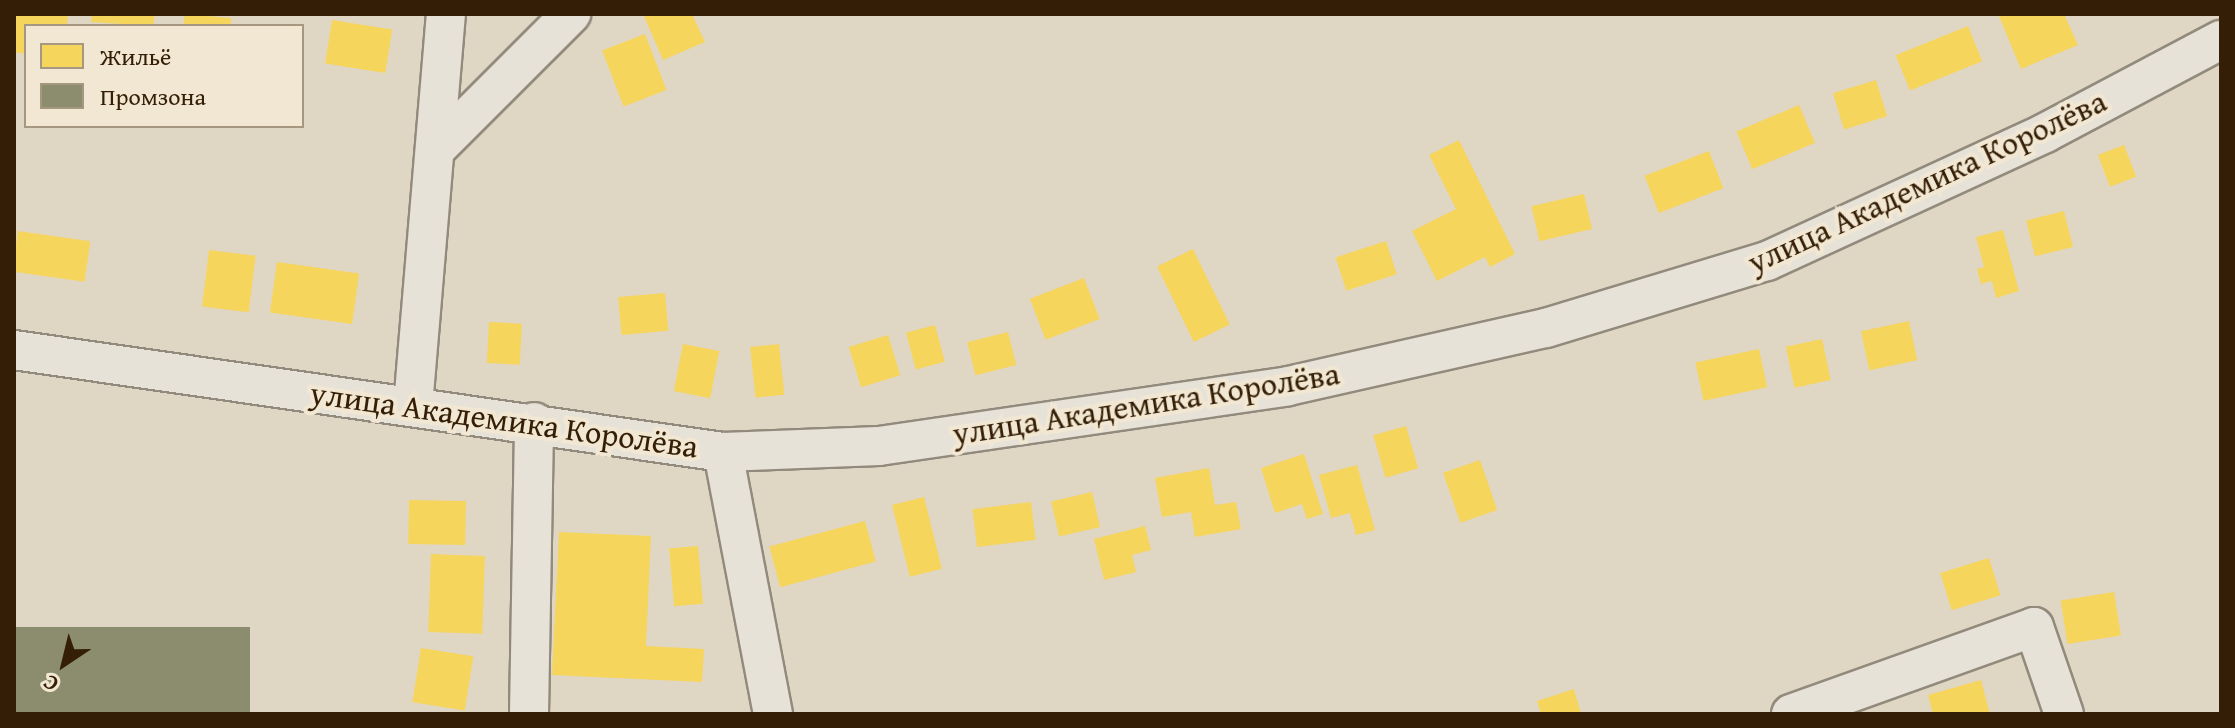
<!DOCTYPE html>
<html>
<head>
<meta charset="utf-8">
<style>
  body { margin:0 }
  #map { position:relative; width:2235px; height:728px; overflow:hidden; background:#e0d6c4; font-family:"Gentium Book Plus",serif }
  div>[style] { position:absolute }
  .homes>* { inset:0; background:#f6d55c; transform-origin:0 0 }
  .industry>* { inset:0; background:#8c8c6e; transform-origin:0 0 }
  .roads { filter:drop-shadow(2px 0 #928a7c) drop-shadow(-2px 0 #928a7c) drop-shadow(0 2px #928a7c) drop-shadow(0 -2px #928a7c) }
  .minor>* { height:38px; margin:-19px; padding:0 19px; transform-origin:19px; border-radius:19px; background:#e7e2d8 }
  span { translate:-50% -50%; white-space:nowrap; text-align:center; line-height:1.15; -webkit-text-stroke:8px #f2e7d2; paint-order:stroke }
  .street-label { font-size:32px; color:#341f06 }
  .frame { position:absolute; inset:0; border:16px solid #341f06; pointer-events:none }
  .legend { position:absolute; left:24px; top:24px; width:280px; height:104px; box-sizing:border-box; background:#f2e7d2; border:2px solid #a69780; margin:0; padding:10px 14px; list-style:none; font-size:24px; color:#341f06 }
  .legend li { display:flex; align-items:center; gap:16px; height:40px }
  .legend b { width:40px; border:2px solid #a69780 }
  .north { position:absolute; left:24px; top:624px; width:80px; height:80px; -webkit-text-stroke:6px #f2e7d2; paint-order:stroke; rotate:215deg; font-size:22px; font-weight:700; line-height:32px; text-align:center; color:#341f06 }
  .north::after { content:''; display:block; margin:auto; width:28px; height:36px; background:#341f06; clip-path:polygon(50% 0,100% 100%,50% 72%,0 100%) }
</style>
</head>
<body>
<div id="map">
  <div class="homes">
    <i style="clip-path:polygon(14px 14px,68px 14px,67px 26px,26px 26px,26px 54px,14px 52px)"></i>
    <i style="clip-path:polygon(92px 14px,155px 14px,153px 26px,91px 22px)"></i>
    <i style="clip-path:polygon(185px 14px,231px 18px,231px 26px,183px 26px)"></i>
    <i style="clip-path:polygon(643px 14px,692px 14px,705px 42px,663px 60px)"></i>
    <i style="clip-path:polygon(1998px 14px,2064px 14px,2078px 45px,2021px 69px)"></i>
    <i style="left:332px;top:20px;width:61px;height:44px;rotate:9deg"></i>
    <i style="left:1968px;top:26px;width:38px;height:78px;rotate:68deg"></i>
    <i style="left:645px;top:34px;width:60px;height:46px;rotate:69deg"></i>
    <i style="left:1876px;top:80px;width:38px;height:45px;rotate:73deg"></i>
    <i style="left:1799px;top:105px;width:41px;height:68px;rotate:67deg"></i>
    <i style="clip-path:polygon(1459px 140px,1515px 254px,1490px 267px,1485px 257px,1437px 281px,1412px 231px,1456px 209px,1429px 155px)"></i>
    <i style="left:2124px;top:145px;width:34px;height:28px;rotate:69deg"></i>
    <i style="left:1709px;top:151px;width:40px;height:69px;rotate:69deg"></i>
    <i style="left:1584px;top:194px;width:36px;height:54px;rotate:77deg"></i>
    <i style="left:2064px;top:211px;width:37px;height:39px;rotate:76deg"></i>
    <i style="clip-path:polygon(2003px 230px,2019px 291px,1996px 298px,1992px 281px,1981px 284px,1977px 269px,1984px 267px,1976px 237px)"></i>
    <i style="left:18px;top:231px;width:73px;height:41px;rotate:8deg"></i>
    <i style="left:1386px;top:241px;width:35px;height:53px;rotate:72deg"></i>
    <i style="left:1193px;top:249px;width:84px;height:40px;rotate:64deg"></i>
    <i style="left:209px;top:250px;width:47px;height:57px;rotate:7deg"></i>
    <i style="left:277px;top:262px;width:83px;height:51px;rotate:8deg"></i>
    <i style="left:1084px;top:278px;width:44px;height:58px;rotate:69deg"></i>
    <i style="left:665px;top:293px;width:38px;height:47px;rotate:85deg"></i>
    <i style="left:1909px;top:321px;width:40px;height:49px;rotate:78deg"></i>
    <i style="left:489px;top:322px;width:33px;height:41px;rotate:3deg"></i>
    <i style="left:935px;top:325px;width:38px;height:30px;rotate:75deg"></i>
    <i style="left:1008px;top:332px;width:34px;height:42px;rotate:76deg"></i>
    <i style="left:888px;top:335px;width:42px;height:41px;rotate:73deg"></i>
    <i style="left:1822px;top:339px;width:42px;height:37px;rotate:78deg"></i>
    <i style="left:683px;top:344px;width:37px;height:48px;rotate:11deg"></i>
    <i style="left:779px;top:344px;width:51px;height:29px;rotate:84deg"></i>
    <i style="left:1759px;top:349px;width:39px;height:65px;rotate:78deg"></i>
    <i style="left:1406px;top:426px;width:44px;height:34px;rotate:74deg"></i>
    <i style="clip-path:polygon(1304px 454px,1323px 514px,1307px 519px,1302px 504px,1275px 513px,1261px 468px)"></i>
    <i style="left:1480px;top:460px;width:53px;height:39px;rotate:71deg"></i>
    <i style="clip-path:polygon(1357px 465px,1375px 530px,1356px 535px,1350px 513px,1331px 518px,1319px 475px)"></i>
    <i style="clip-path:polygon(1209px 468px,1215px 505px,1236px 502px,1241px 529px,1195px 537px,1191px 512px,1162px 517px,1155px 478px)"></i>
    <i style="left:1092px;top:492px;width:36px;height:42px;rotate:77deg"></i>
    <i style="left:924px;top:497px;width:74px;height:33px;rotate:76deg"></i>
    <i style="left:409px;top:500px;width:57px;height:44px;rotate:1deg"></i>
    <i style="left:1031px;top:502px;width:38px;height:59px;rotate:83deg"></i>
    <i style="left:865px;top:521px;width:42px;height:99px;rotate:75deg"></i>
    <i style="clip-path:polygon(1145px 526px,1151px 550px,1132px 555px,1136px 572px,1104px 580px,1094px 539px)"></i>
    <i style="clip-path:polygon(559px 532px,651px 536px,646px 646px,704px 649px,702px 682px,552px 675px)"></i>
    <i style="left:698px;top:546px;width:58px;height:29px;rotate:85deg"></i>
    <i style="left:431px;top:554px;width:54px;height:78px;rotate:2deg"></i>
    <i style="left:1989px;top:558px;width:39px;height:51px;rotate:73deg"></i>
    <i style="left:2114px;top:592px;width:44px;height:54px;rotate:81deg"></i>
    <i style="left:421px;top:648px;width:53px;height:55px;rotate:9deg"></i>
    <i style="clip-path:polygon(1981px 680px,1990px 714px,1933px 714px,1928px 695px)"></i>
    <i style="clip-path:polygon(1574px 689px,1581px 714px,1541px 714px,1537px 701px)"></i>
  </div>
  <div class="industry">
    <i style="left:14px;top:627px;width:236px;height:87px"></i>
  </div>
  <div class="roads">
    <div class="minor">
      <i style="left:437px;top:148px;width:190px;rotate:-45deg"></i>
      <i style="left:14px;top:350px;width:716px;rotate:8.19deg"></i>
      <i style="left:723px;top:452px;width:156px;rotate:-2.2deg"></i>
      <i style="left:879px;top:446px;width:413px;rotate:-8.3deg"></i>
      <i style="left:1288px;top:386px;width:264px;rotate:-12.7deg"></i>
      <i style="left:1546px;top:328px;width:231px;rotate:-16.9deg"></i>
      <i style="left:1767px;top:261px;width:306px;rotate:-24.7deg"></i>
      <i style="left:2045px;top:133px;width:199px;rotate:-27.9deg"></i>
      <i style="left:413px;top:406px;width:393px;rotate:-85.2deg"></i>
      <i style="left:723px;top:452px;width:267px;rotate:79.2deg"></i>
      <i style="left:529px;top:714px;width:292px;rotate:-89deg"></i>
      <i style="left:1791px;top:714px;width:258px;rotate:-19.7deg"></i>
      <i style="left:2034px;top:627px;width:92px;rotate:71deg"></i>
    </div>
  </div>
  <div class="street-label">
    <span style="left:1927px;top:182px;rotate:-25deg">улица Академика Королёва</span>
    <span style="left:1146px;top:404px;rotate:-9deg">улица Академика Королёва</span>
    <span style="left:504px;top:420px;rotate:8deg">улица Академика Королёва</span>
  </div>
  <div class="frame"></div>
  <ul class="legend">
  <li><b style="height:22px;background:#f6d55c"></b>Жильё</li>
  <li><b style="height:22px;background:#8c8c6e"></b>Промзона</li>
  </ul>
  <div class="north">С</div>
</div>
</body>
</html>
